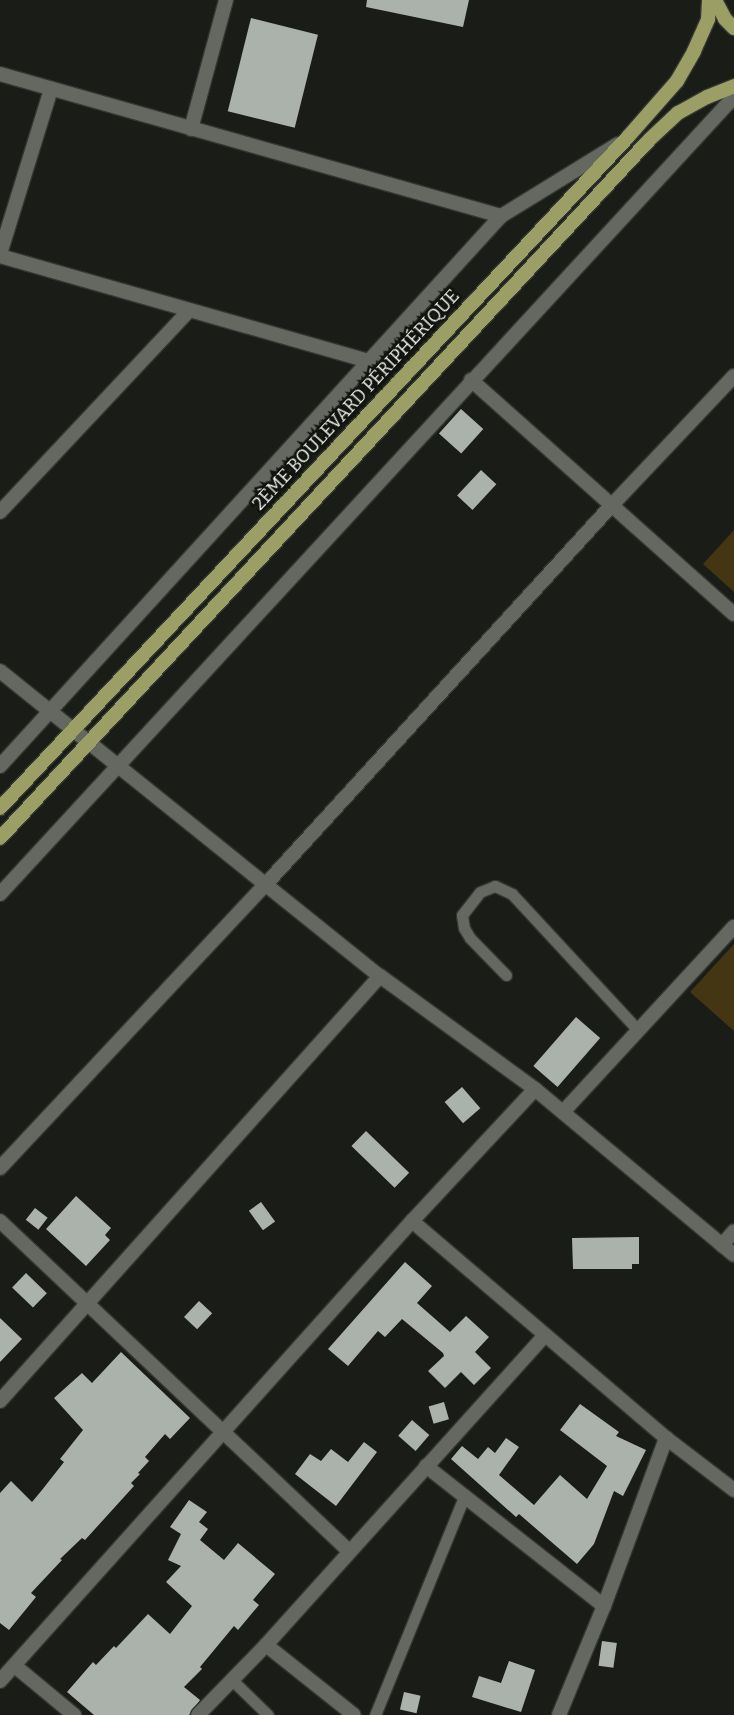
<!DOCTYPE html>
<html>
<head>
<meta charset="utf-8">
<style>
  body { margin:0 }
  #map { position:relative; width:734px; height:1715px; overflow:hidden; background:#191c17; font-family:Bitter,serif }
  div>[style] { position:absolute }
  .green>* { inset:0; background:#443613 }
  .building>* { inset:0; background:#abb2ac; transform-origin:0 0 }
  .roads { filter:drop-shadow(1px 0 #343632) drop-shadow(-1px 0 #343632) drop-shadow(0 1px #343632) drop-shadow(0 -1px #343632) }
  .service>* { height:11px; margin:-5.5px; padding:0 5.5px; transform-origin:5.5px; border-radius:5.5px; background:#646861 }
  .minor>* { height:14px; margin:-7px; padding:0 7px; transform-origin:7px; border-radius:7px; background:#646861 }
  .tertiary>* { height:14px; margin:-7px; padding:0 7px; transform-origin:7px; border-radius:7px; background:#646861 }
  .primary>* { height:14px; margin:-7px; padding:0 7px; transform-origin:7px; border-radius:7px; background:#9c9f65 }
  span { translate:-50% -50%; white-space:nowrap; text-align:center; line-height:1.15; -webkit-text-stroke:5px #10130e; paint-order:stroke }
  .street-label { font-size:18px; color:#f2f4f0 }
</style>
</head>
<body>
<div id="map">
  <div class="green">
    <i style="clip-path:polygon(734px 530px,734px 592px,703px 564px)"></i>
    <i style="clip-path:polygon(734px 944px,734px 1031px,690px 992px)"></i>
  </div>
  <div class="building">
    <i style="clip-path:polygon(367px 0,469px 0,463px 27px,366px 7px)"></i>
    <i style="left:251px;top:18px;width:69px;height:96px;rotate:14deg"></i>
    <i style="left:461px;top:409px;width:30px;height:33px;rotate:42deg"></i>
    <i style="left:481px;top:470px;width:21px;height:35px;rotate:43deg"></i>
    <i style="left:576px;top:1017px;width:32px;height:65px;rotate:41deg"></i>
    <i style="left:462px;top:1087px;width:28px;height:23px;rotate:49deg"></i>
    <i style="left:366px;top:1131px;width:60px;height:21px;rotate:44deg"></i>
    <i style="clip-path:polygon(76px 1196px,111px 1228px,105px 1235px,110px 1240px,86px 1266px,46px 1229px)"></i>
    <i style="left:261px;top:1202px;width:24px;height:15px;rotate:54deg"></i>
    <i style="left:35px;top:1208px;width:16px;height:15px;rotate:38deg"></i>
    <i style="clip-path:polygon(639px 1237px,639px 1264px,632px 1264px,632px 1269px,573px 1269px,572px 1238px)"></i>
    <i style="clip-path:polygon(405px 1262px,432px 1286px,417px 1303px,450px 1332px,466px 1316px,489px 1337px,475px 1352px,491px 1368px,474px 1385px,461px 1372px,445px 1388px,428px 1371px,444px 1356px,443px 1353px,402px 1319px,385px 1337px,378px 1331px,348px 1366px,328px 1349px)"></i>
    <i style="left:26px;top:1273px;width:29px;height:20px;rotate:44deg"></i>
    <i style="left:199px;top:1301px;width:18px;height:22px;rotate:43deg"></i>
    <i style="clip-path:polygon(0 1318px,22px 1339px,0 1362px)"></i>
    <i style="clip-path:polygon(121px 1352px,190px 1418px,170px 1439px,165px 1434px,145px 1457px,149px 1461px,138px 1473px,140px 1474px,131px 1483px,134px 1486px,85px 1540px,82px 1538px,60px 1559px,62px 1560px,31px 1593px,36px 1597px,9px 1630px,0 1623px,0 1493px,11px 1481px,32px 1502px,42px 1490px,64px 1462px,60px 1459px,83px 1430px,54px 1398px,82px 1373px,92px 1383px)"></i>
    <i style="left:444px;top:1402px;width:18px;height:16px;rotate:74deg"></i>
    <i style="clip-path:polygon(580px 1404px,619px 1432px,616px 1436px,646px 1450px,623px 1496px,614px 1491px,594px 1544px,577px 1564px,519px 1514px,516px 1517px,451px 1459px,462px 1446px,478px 1459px,488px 1447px,495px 1453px,506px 1438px,519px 1447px,499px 1475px,534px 1505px,560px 1475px,587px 1499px,607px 1466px,560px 1430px)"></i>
    <i style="left:412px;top:1420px;width:23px;height:21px;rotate:41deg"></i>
    <i style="clip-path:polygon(364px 1442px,377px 1452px,336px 1506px,295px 1474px,310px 1454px,321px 1461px,331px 1449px,348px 1462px)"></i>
    <i style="clip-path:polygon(189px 1500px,207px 1512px,199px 1522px,208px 1529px,200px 1540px,224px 1560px,238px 1543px,275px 1574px,253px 1600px,259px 1605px,238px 1630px,234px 1626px,200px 1667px,202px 1669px,184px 1687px,200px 1700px,189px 1715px,94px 1715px,67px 1692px,93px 1662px,96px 1665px,114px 1646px,116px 1648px,148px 1614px,170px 1634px,192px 1606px,166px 1582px,181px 1566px,168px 1560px,181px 1534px,170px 1527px)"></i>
    <i style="left:602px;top:1641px;width:15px;height:25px;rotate:8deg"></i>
    <i style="clip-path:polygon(509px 1661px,535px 1670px,521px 1712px,472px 1697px,479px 1676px,501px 1683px)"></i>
    <i style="left:404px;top:1692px;width:17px;height:18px;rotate:13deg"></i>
  </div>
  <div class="roads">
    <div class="service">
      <i style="left:506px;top:975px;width:52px;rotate:-134.2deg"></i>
      <i style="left:470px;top:938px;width:12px;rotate:-121deg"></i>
      <i style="left:464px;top:928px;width:13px;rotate:-99deg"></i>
      <i style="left:462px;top:915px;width:29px;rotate:-52deg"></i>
      <i style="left:480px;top:892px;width:16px;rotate:-22deg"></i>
      <i style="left:495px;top:886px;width:19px;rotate:25deg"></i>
      <i style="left:512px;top:894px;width:185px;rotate:47.2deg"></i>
      <i style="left:232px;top:1680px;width:50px;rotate:44.2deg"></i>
      <i style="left:375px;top:1715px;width:238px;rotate:-67.8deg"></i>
    </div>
    <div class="minor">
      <i style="left:0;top:74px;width:521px;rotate:15.82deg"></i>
      <i style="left:191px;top:129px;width:134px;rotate:-74.8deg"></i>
      <i style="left:0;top:254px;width:173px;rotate:-72.8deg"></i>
      <i style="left:0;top:256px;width:384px;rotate:15.9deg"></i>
      <i style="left:471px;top:380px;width:352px;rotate:41.7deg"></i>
      <i style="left:0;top:512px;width:276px;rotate:-46.8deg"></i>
      <i style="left:0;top:766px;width:744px;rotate:-47.67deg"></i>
      <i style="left:501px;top:216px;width:137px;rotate:-31.6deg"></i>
      <i style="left:0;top:894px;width:1083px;rotate:-47.36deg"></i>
      <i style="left:563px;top:1112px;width:252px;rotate:-47.3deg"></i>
      <i style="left:0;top:1168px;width:389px;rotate:-46.9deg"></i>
      <i style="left:266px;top:884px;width:512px;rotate:-47.61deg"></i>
      <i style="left:611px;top:506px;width:179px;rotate:-46.6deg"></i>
      <i style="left:0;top:1221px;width:480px;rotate:43.4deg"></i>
      <i style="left:412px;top:1221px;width:334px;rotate:40.5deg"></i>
      <i style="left:666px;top:1438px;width:86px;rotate:37.4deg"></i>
      <i style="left:722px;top:1245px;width:18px;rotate:-49deg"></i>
      <i style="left:0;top:1401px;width:570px;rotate:-48.2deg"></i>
      <i style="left:426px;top:1466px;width:226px;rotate:38.2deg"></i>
      <i style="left:266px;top:1645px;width:112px;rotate:38.5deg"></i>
      <i style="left:15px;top:1666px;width:77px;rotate:39.7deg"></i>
      <i style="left:0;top:1681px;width:618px;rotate:-48.15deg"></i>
      <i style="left:412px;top:1221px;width:180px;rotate:-47deg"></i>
      <i style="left:198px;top:1715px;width:98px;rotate:-45.8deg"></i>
      <i style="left:266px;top:1645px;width:417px;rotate:-48deg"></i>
      <i style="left:559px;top:1715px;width:118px;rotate:-67.6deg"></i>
      <i style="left:604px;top:1606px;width:179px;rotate:-69.7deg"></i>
    </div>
    <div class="tertiary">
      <i style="left:0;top:671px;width:487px;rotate:38.8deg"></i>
      <i style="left:380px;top:976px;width:192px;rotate:36.1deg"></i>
      <i style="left:535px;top:1089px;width:259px;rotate:39.8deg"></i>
    </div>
    <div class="primary">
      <i style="left:715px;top:0;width:21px;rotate:62deg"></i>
      <i style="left:725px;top:19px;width:13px;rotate:45deg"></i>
      <i style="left:0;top:808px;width:918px;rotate:-46.9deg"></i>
      <i style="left:627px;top:138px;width:76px;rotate:-48.7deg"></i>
      <i style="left:677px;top:81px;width:34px;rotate:-60deg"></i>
      <i style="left:694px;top:51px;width:35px;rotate:-66deg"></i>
      <i style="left:708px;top:19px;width:19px;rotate:-87deg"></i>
      <i style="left:0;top:838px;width:953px;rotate:-47.08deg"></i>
      <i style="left:649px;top:140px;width:40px;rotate:-43deg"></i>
      <i style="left:678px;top:113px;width:33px;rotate:-29deg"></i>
      <i style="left:707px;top:97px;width:29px;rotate:-22deg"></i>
    </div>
  </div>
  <div class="street-label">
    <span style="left:356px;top:400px;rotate:-47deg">2ÈME BOULEVARD PÉRIPHÉRIQUE</span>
  </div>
</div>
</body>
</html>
